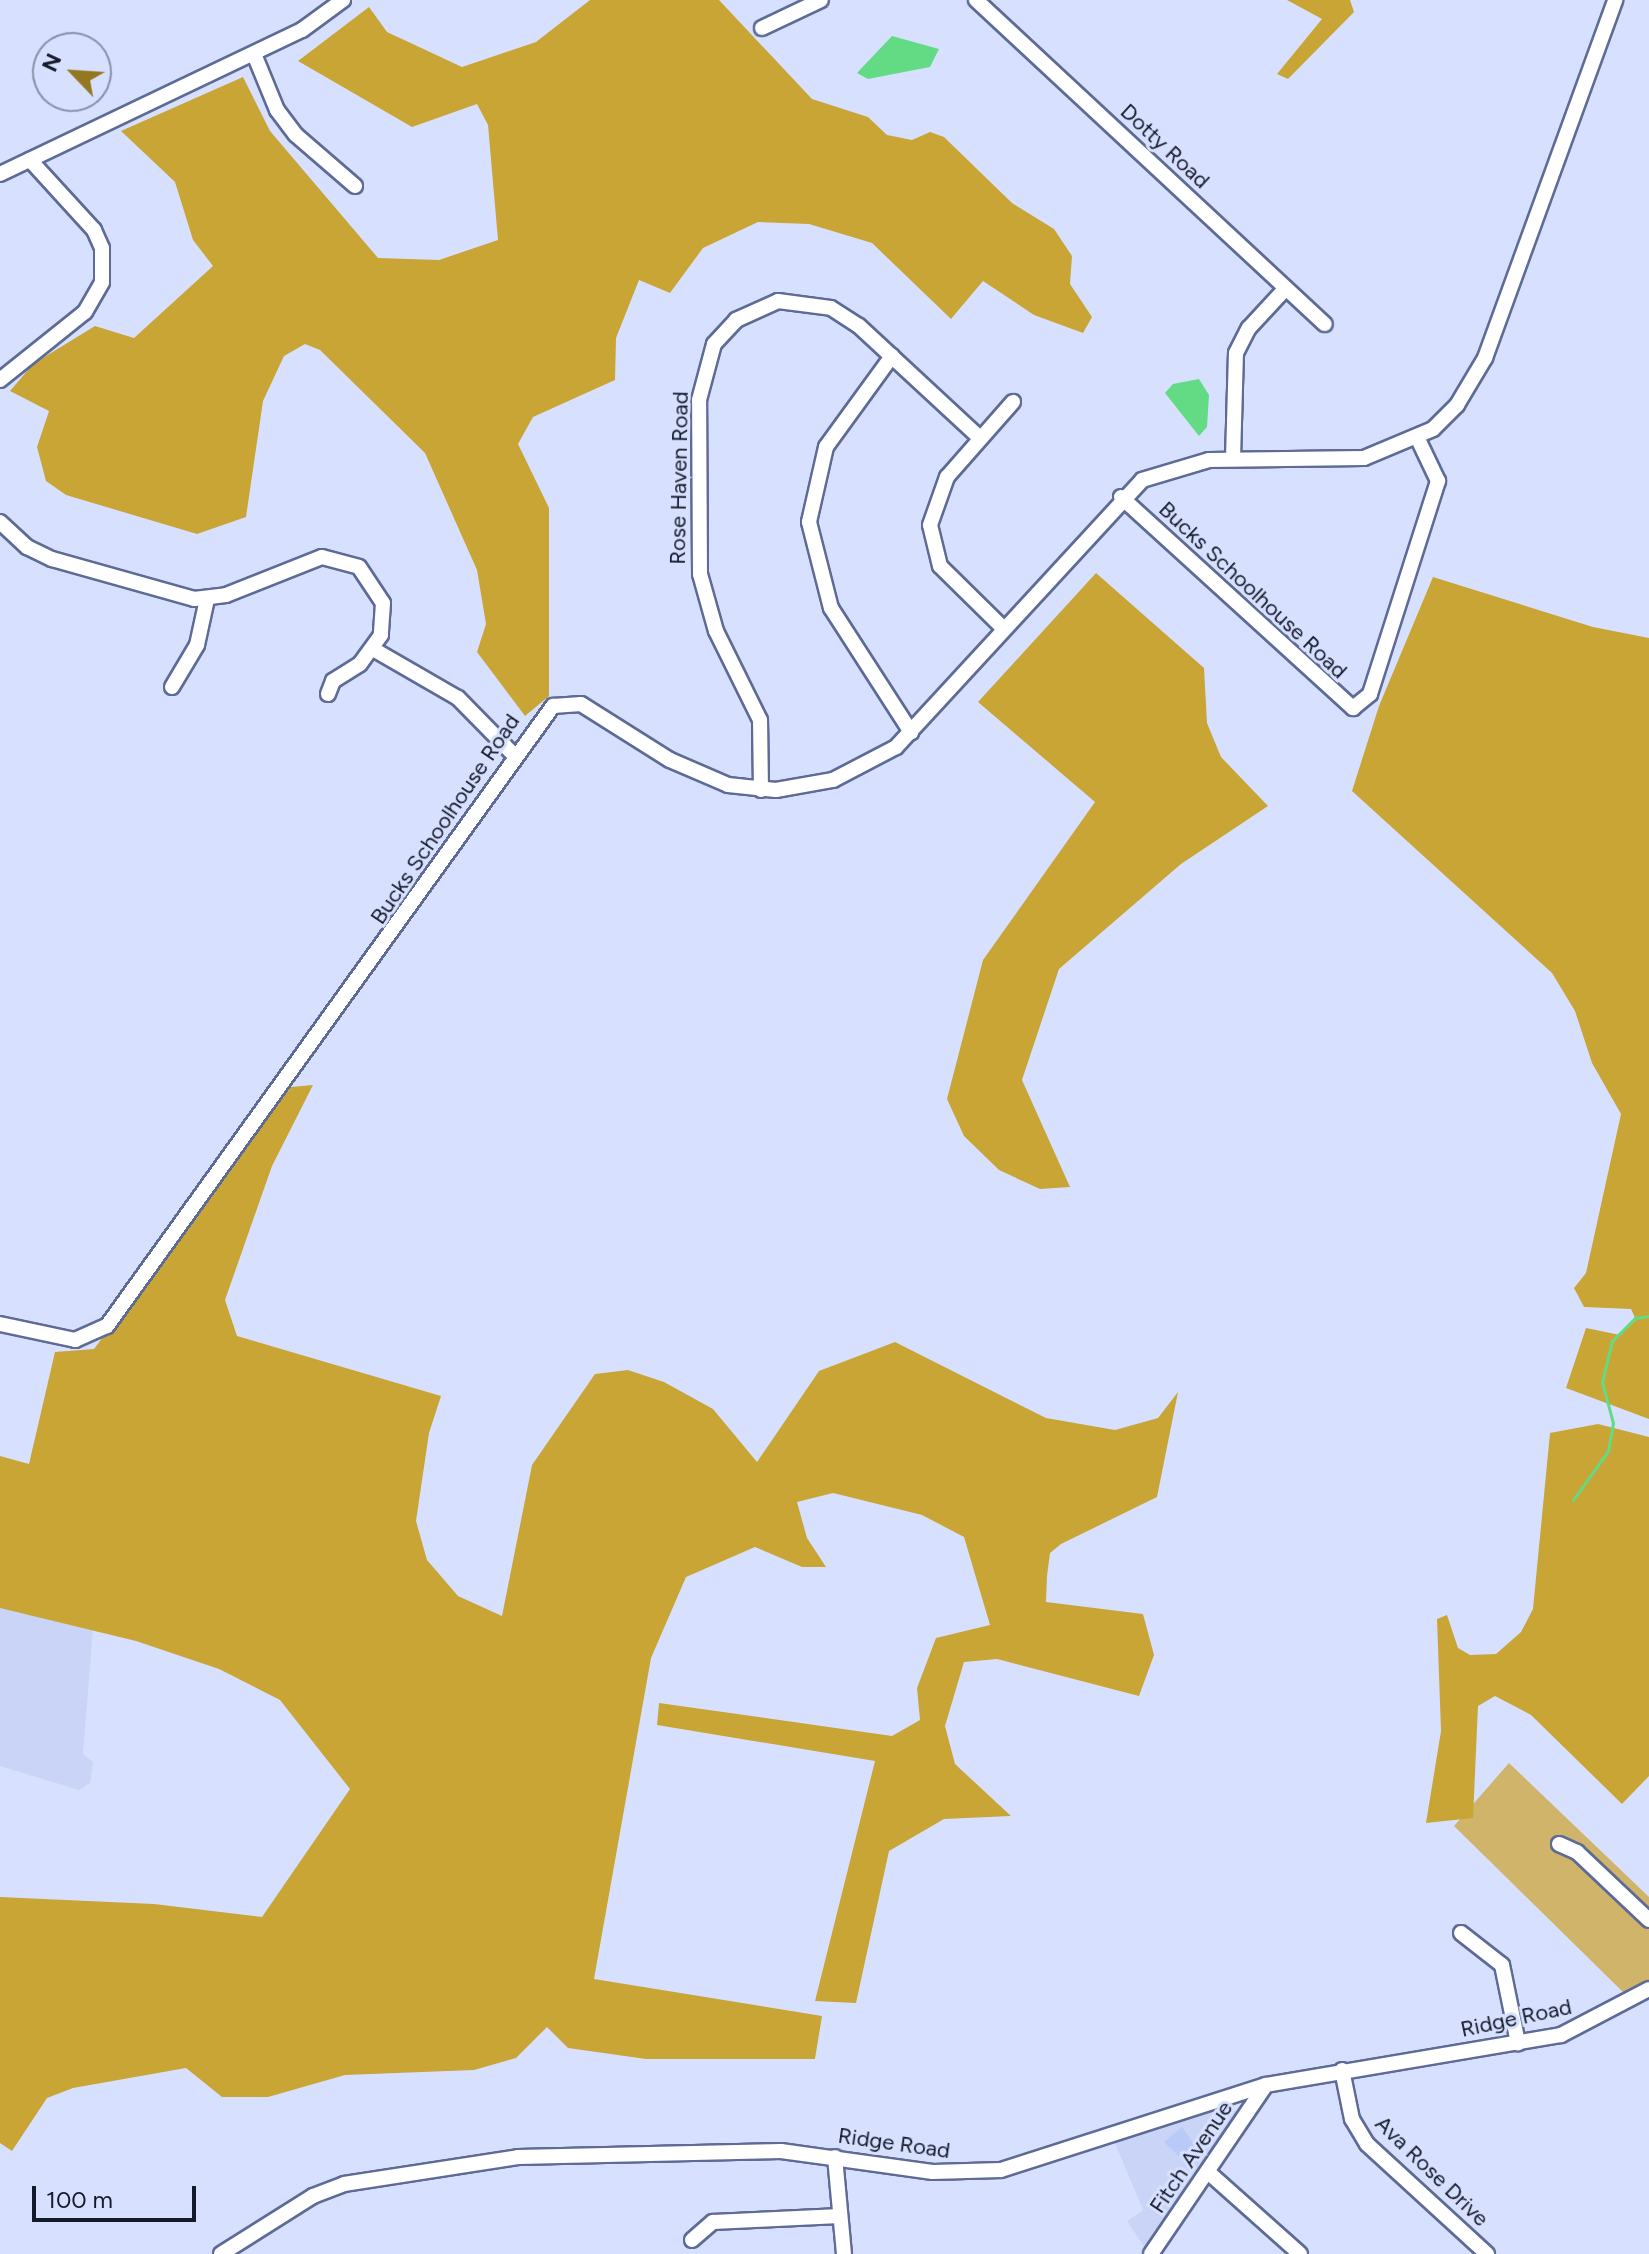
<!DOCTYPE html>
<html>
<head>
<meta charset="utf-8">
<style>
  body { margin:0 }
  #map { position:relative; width:1649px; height:2254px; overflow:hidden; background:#d7e1ff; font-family:Figtree,sans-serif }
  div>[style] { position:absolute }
  .built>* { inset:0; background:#c9d4f6 }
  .green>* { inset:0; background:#cfb469 }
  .forest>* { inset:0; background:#c9a536 }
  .water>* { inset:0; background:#62db84 }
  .stream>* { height:3px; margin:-1.5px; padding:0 1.5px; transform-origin:1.5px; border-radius:1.5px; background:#62db84 }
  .building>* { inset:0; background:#b9caf9 }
  .roads { filter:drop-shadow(2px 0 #5d6b96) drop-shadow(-2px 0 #5d6b96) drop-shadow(0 2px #5d6b96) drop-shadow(0 -2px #5d6b96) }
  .street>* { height:14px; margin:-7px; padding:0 7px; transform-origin:7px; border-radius:7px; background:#fff }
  span { translate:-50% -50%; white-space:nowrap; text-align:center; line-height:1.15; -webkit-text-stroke:6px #d7e1ff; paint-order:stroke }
  .street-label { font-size:22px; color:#151a2b }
  .north { position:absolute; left:32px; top:32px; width:80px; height:80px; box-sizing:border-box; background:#d7e1ff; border:2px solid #8991aa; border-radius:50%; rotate:295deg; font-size:22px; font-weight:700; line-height:32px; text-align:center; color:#151a2b }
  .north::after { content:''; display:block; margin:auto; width:28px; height:36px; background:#94781f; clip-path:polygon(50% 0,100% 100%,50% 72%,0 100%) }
  .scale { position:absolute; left:32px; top:2186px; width:164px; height:36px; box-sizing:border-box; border:4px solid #151a2b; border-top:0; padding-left:10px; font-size:24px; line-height:28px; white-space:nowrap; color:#151a2b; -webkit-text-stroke:6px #d7e1ff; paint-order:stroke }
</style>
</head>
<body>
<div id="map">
  <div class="built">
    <i style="clip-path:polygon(0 1606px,93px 1629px,83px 1754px,93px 1762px,90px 1783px,79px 1790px,0 1766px)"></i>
    <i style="clip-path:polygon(1230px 2102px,1239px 2118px,1147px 2251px,1127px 2221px,1143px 2210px,1114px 2141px)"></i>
  </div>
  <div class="green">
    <i style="clip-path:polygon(1509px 1763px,1649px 1897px,1649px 1980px,1625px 1994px,1454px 1826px)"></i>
  </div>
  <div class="forest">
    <i style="clip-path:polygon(590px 0,719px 0,812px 99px,868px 117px,887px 135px,912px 140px,930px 132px,944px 137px,1012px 203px,1054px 229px,1072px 256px,1070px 284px,1092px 317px,1083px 333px,1034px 315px,983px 281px,951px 319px,872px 243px,809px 224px,758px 222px,703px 248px,670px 293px,639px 280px,616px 338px,615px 380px,533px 417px,518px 444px,549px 508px,549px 696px,525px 716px,477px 652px,486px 624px,477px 570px,425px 453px,320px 350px,305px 344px,284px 356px,263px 401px,246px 517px,197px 534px,66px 495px,46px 481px,37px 447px,49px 411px,10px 391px,33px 364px,95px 326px,134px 338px,213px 266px,193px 240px,175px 182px,121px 131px,243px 77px,270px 131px,378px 258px,439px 260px,498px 240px,488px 125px,477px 104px,412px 127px,298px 61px,369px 7px,387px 32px,462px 67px,536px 42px)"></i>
    <i style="clip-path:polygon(1287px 0,1350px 0,1354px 12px,1288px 79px,1277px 74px,1322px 19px)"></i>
    <i style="clip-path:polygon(1096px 573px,1204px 668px,1207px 723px,1221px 757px,1268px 806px,1181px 864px,1059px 969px,1022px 1080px,1070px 1187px,1040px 1189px,999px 1170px,964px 1136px,947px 1099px,983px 960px,1095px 802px,978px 702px)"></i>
    <i style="clip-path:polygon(1433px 577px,1593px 627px,1649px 638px,1649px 1419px,1566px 1388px,1586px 1328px,1620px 1335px,1636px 1320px,1631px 1309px,1584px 1307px,1574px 1288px,1586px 1273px,1621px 1114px,1592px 1063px,1575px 1011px,1552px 973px,1352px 791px,1379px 706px)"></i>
    <i style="clip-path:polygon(313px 1085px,272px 1166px,225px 1300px,237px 1336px,441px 1396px,429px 1433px,416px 1521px,427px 1560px,458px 1596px,502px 1616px,532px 1465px,595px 1374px,628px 1370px,664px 1382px,713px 1409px,757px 1462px,819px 1371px,895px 1342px,1046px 1418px,1115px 1430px,1158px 1418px,1178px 1392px,1157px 1497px,1061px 1544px,1050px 1553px,1047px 1576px,1046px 1602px,1143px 1614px,1154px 1655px,1139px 1696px,997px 1659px,964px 1662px,945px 1726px,955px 1764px,1011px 1816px,944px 1819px,889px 1851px,856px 2003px,815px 2001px,875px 1761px,657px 1725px,659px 1703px,892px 1736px,920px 1720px,917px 1688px,936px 1638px,990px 1625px,964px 1537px,922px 1515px,833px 1493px,797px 1502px,807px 1538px,826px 1567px,802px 1567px,755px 1547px,686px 1577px,651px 1658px,594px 1979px,822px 2016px,815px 2059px,646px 2059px,568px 2048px,547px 2027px,516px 2058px,474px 2070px,345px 2075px,268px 2097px,222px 2097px,186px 2068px,73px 2088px,47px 2098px,12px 2151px,0 2143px,0 1897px,154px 1904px,262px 1917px,350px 1789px,280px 1700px,219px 1669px,136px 1641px,0 1608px,0 1456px,29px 1464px,55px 1352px,94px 1349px,291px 1087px)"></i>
    <i style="clip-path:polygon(1598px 1424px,1649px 1437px,1649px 1776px,1622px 1804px,1531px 1715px,1495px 1696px,1478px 1706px,1473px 1818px,1426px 1823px,1441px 1731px,1437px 1619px,1447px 1615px,1458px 1648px,1470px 1655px,1496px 1654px,1521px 1632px,1533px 1609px,1550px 1433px)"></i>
  </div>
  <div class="water">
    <i style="clip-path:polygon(892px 36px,939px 49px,930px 67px,868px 79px,857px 73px)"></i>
    <i style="clip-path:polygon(1199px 379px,1209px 395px,1207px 427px,1199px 436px,1165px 393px,1173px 384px)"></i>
  </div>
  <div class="stream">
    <i style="left:1573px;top:1500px;width:60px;rotate:-54.5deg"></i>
    <i style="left:1608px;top:1451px;width:28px;rotate:-80deg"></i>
    <i style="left:1613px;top:1423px;width:42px;rotate:-105deg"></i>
    <i style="left:1602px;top:1382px;width:42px;rotate:-76.3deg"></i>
    <i style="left:1612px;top:1341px;width:33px;rotate:-45deg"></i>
    <i style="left:1635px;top:1318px;width:14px;rotate:-8deg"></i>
  </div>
  <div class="building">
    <i style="clip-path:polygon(1182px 2127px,1201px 2154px,1187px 2164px,1164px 2142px)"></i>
  </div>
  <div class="roads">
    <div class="street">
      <i style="left:976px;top:0;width:476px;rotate:42.9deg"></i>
      <i style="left:762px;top:28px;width:65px;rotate:-25.4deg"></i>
      <i style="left:254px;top:54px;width:61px;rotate:67.7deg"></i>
      <i style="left:277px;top:110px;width:31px;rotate:53deg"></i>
      <i style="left:296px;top:135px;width:78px;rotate:40.8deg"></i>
      <i style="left:0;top:174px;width:335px;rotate:-25.5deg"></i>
      <i style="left:302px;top:30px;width:51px;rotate:-36.2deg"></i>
      <i style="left:892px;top:356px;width:112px;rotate:126deg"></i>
      <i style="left:826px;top:447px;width:77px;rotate:102.8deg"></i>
      <i style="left:809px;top:522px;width:89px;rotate:75.7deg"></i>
      <i style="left:831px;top:608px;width:148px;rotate:57.2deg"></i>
      <i style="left:0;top:380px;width:109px;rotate:-38.7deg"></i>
      <i style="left:85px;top:312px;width:34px;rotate:-60deg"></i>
      <i style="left:102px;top:282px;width:34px;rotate:-90deg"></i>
      <i style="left:102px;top:248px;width:20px;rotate:-114deg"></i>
      <i style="left:94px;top:230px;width:95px;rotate:-132.4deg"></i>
      <i style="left:1233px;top:459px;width:106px;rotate:-88.4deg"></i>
      <i style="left:1236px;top:353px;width:28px;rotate:-63deg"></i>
      <i style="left:1249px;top:328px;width:54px;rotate:-47.2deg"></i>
      <i style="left:1121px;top:497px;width:314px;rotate:42.3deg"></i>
      <i style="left:1353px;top:708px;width:22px;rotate:-39deg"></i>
      <i style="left:1370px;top:694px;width:224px;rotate:-72.3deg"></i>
      <i style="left:1438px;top:481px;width:47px;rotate:-115.5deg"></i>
      <i style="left:0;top:522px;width:37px;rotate:43deg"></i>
      <i style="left:27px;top:547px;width:28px;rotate:26deg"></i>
      <i style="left:52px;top:559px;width:148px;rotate:15.7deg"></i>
      <i style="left:194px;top:599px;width:32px;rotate:-7deg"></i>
      <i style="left:226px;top:595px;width:103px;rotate:-21.6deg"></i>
      <i style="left:322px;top:557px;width:38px;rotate:15deg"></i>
      <i style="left:359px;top:567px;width:43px;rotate:56.3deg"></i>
      <i style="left:383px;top:603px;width:32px;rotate:94deg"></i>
      <i style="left:381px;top:635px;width:36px;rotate:126deg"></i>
      <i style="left:360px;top:664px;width:32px;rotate:148deg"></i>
      <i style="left:333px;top:681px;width:14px;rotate:111deg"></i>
      <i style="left:1003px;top:628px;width:88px;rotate:-135.5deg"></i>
      <i style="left:940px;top:566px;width:42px;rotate:-103.7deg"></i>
      <i style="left:930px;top:525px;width:51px;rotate:-70.5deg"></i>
      <i style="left:947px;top:477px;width:100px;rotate:-48.7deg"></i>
      <i style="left:373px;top:649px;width:98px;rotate:30deg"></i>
      <i style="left:458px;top:698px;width:80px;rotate:45.5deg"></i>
      <i style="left:172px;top:687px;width:49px;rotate:-59.2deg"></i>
      <i style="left:197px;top:645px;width:47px;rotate:-77.7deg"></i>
      <i style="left:761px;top:790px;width:70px;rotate:-90.8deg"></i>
      <i style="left:760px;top:720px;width:99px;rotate:-116.3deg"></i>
      <i style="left:716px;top:631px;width:59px;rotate:-105.7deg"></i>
      <i style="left:700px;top:574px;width:174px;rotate:-90.3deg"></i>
      <i style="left:699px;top:400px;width:58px;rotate:-75deg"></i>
      <i style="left:714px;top:344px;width:33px;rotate:-47deg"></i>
      <i style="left:736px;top:320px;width:46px;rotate:-24.3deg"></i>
      <i style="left:778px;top:301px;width:53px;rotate:7.5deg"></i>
      <i style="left:831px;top:308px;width:33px;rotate:33deg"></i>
      <i style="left:859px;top:326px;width:165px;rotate:42.8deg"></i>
      <i style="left:0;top:1324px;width:77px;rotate:12deg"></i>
      <i style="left:75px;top:1340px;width:35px;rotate:-24deg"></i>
      <i style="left:107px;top:1326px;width:764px;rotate:-54.27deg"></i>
      <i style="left:553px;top:706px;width:28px;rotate:-4deg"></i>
      <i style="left:581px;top:704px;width:105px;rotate:32.2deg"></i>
      <i style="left:670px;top:760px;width:63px;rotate:23.3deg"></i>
      <i style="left:728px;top:785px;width:48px;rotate:5.9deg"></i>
      <i style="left:776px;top:790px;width:58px;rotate:-10deg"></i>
      <i style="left:833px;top:780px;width:71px;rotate:-27.6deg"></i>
      <i style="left:896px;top:747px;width:363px;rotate:-47.3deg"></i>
      <i style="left:1142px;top:480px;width:70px;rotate:-16.6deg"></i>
      <i style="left:1209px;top:460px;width:155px;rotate:-0.7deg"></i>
      <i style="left:1364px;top:458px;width:75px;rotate:-22.8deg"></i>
      <i style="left:1433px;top:429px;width:34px;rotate:-45deg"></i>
      <i style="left:1457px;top:405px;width:55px;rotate:-59.2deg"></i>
      <i style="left:1485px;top:358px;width:381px;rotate:-70deg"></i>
      <i style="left:1559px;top:1844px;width:20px;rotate:24deg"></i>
      <i style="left:1577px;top:1852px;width:99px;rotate:43.4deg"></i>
      <i style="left:1461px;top:1933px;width:52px;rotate:38deg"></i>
      <i style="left:1502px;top:1965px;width:80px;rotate:78.4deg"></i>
      <i style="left:1342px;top:2070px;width:50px;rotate:78.5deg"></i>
      <i style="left:1352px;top:2119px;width:29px;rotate:59deg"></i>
      <i style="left:1367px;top:2144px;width:163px;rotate:42.5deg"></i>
      <i style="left:835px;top:2157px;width:97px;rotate:84.7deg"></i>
      <i style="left:1208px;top:2172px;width:123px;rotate:41.7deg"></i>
      <i style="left:692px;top:2240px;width:28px;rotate:-41deg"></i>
      <i style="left:713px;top:2222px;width:127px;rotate:-2.7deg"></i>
      <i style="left:221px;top:2254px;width:109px;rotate:-32.2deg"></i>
      <i style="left:313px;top:2196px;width:33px;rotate:-21deg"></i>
      <i style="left:344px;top:2184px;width:176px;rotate:-8.8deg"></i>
      <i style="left:518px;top:2157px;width:263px;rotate:-1.3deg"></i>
      <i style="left:781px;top:2151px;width:153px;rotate:7.9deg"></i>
      <i style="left:933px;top:2172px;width:68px;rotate:-1.7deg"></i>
      <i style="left:1001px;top:2170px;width:278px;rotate:-17.8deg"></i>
      <i style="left:1266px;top:2085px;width:299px;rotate:-9.6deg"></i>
      <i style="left:1561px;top:2035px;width:99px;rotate:-27.6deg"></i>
      <i style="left:1151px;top:2254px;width:204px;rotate:-55.8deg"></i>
    </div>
  </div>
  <div class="street-label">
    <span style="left:1165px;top:146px;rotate:43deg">Dotty Road</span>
    <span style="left:679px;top:478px;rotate:-89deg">Rose Haven Road</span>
    <span style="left:1253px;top:590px;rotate:43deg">Bucks Schoolhouse Road</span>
    <span style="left:445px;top:819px;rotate:-56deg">Bucks Schoolhouse Road</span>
    <span style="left:1516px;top:2018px;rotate:-12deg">Ridge Road</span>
    <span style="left:894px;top:2143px;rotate:8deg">Ridge Road</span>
    <span style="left:1191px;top:2157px;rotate:-56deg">Fitch Avenue</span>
    <span style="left:1432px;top:2171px;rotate:44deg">Ava Rose Drive</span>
  </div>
  <div class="north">N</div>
  <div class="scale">100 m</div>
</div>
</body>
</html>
